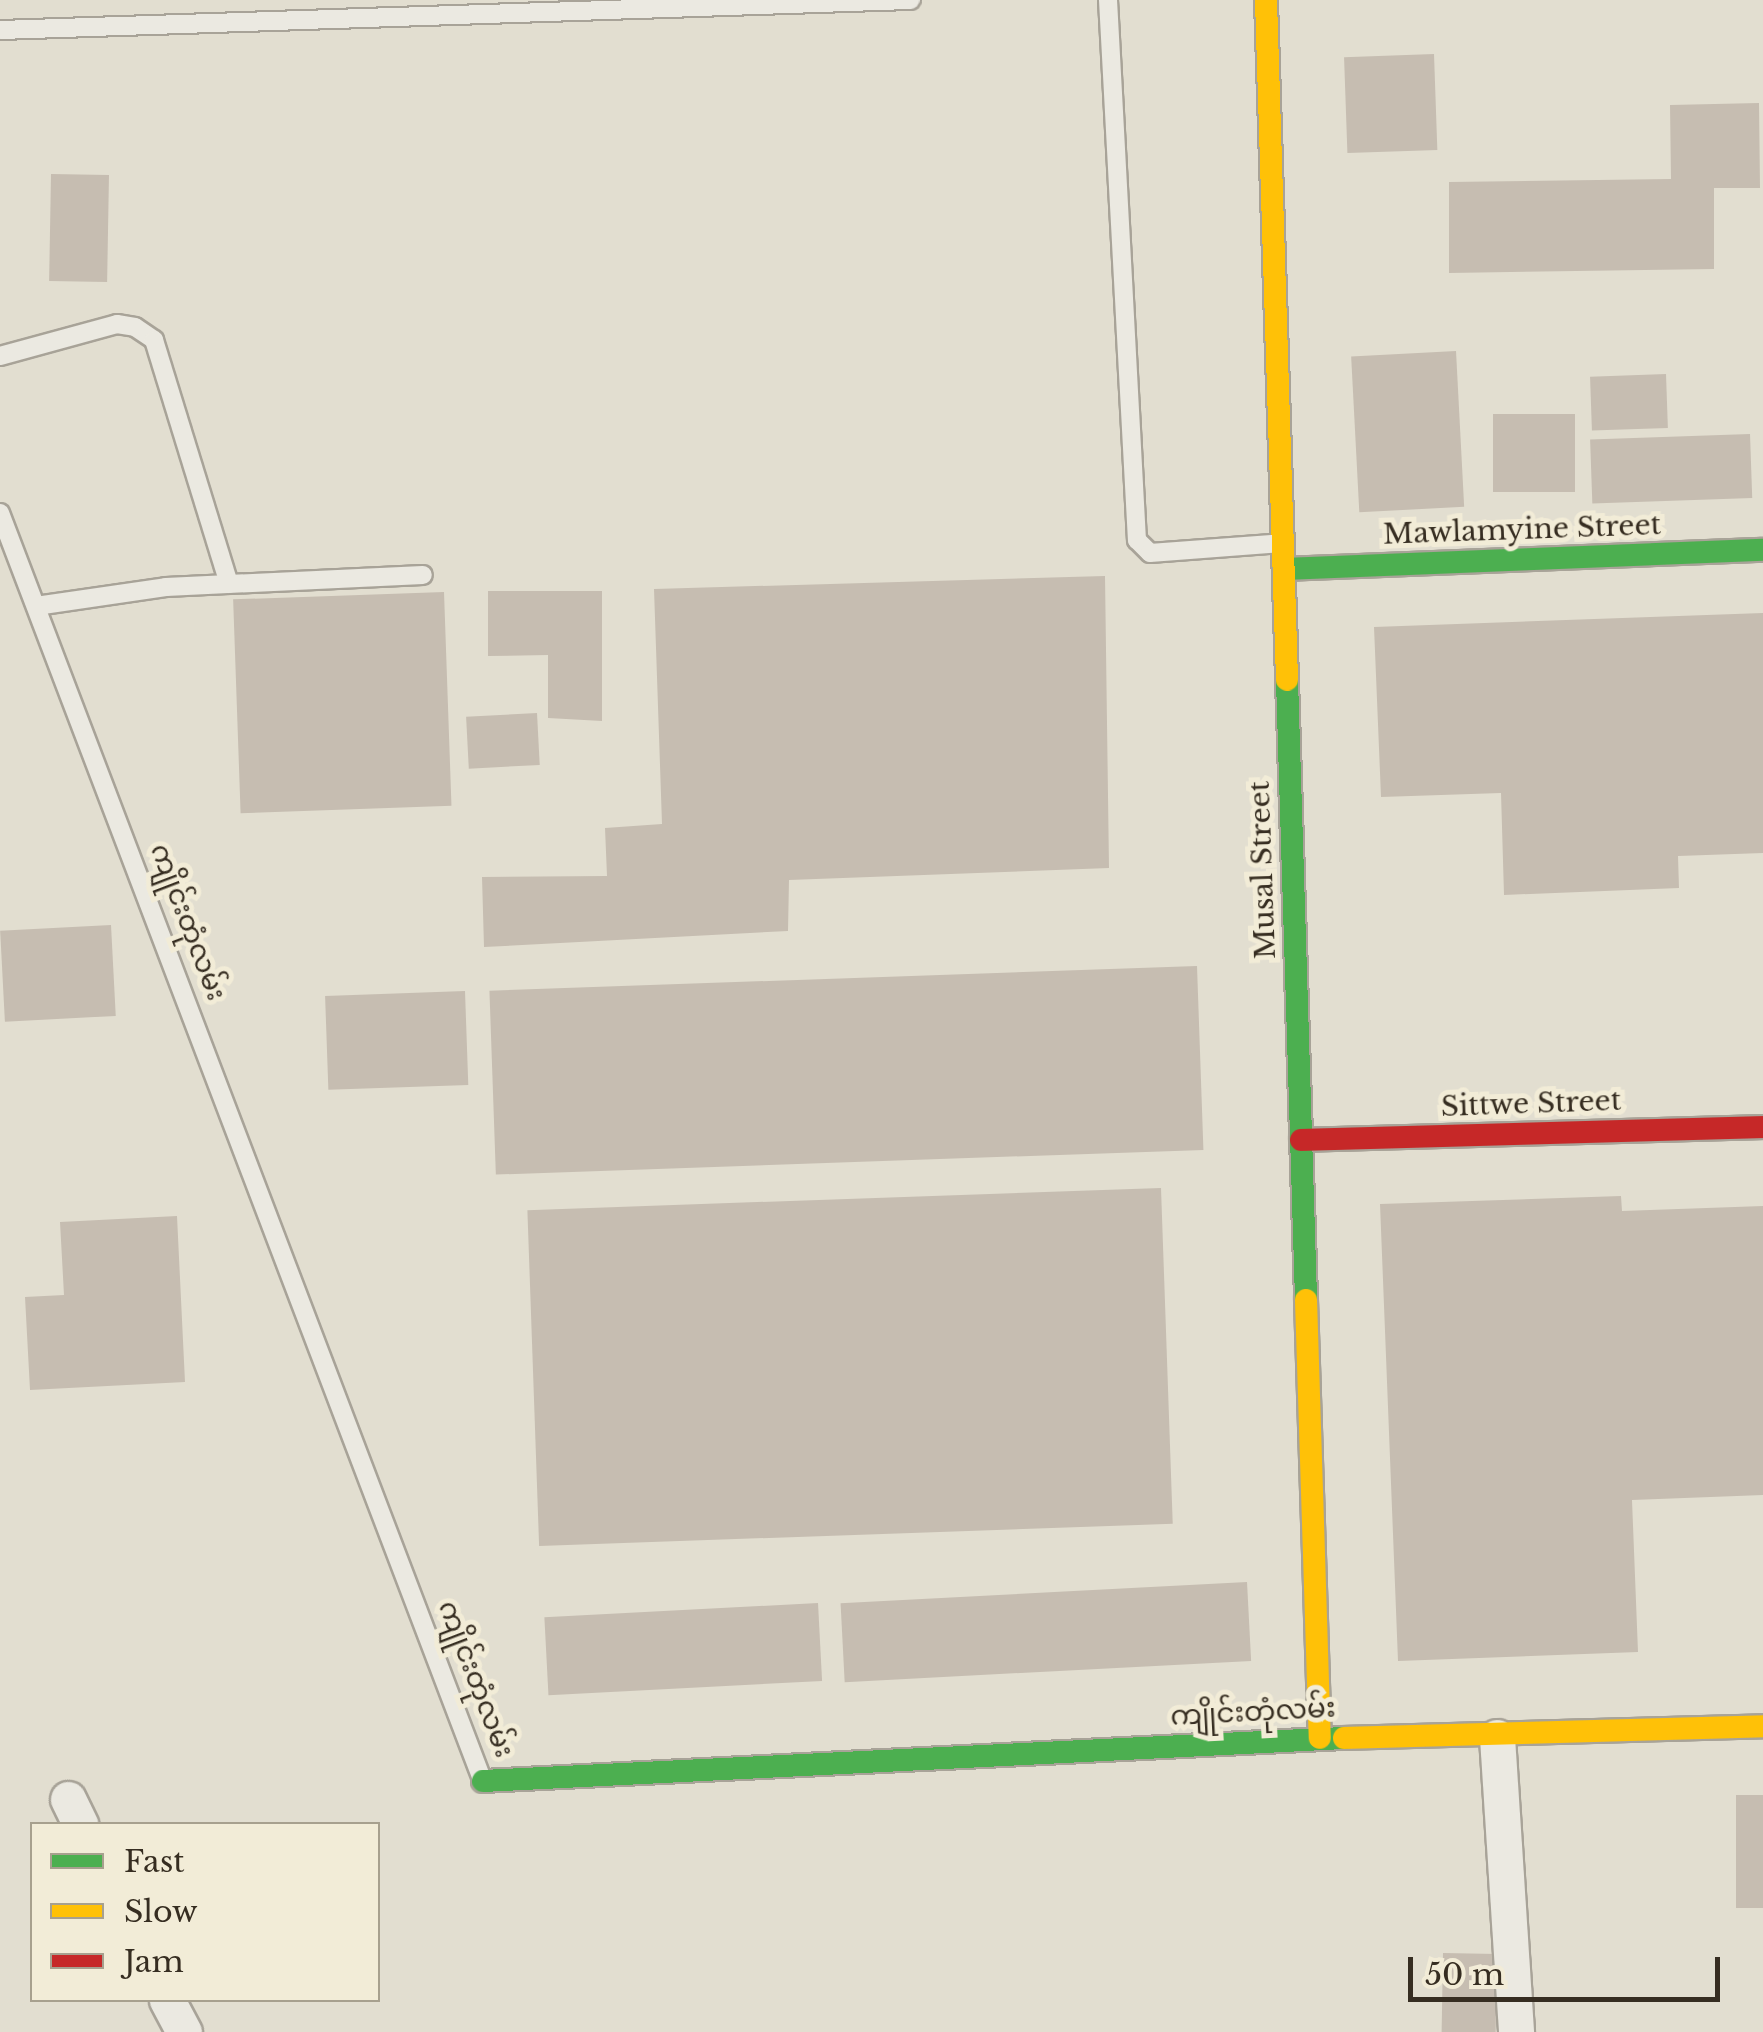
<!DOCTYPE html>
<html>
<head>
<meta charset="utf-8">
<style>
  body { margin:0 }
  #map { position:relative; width:1763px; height:2032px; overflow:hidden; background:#e2ded0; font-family:"Libre Baskerville","Noto Sans Myanmar",serif }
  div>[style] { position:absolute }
  .building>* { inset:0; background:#c6bdb1; transform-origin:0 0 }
  .roads { filter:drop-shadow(2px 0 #a8a398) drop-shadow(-2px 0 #a8a398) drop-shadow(0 2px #a8a398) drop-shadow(0 -2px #a8a398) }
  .lane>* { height:18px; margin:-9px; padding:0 9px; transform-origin:9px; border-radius:9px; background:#ebe9e1 }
  .street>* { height:35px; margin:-17.5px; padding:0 17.5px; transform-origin:17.5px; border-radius:17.5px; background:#ebe9e1 }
  .fast>* { height:22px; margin:-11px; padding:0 11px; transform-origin:11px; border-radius:11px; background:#4caf50 }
  .slow>* { height:22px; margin:-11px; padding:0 11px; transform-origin:11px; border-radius:11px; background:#ffc107 }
  .jam>* { height:22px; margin:-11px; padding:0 11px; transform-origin:11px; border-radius:11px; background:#c62828 }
  span { translate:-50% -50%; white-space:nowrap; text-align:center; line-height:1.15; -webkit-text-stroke:10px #f2ecd7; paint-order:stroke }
  .street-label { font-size:28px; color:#362d21 }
  .legend { position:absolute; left:30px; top:1822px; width:350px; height:180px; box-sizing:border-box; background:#f2ecd7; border:2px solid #a7a08e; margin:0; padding:12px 18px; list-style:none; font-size:30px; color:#362d21 }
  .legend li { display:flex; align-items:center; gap:20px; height:50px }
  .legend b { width:50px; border:2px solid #a7a08e }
  .scale { position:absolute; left:1408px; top:1957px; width:312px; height:45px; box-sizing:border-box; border:5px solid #362d21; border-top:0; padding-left:12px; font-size:30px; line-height:35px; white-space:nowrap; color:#362d21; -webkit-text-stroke:8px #f2ecd7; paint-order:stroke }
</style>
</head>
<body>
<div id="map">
  <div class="building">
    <i style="left:1434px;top:54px;width:96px;height:90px;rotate:88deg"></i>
    <i style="clip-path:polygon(1759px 103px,1760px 188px,1714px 188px,1714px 269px,1449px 273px,1449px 182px,1671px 179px,1670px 105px)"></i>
    <i style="left:51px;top:174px;width:58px;height:107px;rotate:1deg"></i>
    <i style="left:1456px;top:351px;width:156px;height:105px;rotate:87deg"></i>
    <i style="left:1666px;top:374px;width:54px;height:76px;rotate:88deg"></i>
    <i style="left:1493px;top:414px;width:82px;height:78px"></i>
    <i style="left:1750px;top:434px;width:64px;height:160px;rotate:88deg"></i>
    <i style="clip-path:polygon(1105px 576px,1109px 868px,789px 880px,788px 931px,484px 947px,482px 877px,607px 876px,605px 828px,662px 824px,654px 589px)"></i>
    <i style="clip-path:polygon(488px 591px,602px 591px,602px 721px,548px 718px,548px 655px,488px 656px)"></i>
    <i style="left:444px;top:592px;width:214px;height:211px;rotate:88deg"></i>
    <i style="clip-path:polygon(1763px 613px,1763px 853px,1678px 856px,1679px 888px,1504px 895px,1501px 793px,1381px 797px,1374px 627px)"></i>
    <i style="left:537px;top:713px;width:52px;height:71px;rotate:87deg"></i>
    <i style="left:111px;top:925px;width:91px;height:111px;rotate:87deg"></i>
    <i style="left:1197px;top:966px;width:184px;height:708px;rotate:88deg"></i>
    <i style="left:465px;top:991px;width:94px;height:140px;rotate:88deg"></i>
    <i style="left:1161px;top:1188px;width:336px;height:634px;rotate:88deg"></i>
    <i style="clip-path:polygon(1621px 1196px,1622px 1211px,1763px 1206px,1763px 1495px,1632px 1500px,1638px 1652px,1398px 1661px,1380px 1204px)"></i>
    <i style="clip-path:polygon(177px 1216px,185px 1382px,30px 1390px,25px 1297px,64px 1295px,60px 1222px)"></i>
    <i style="left:1247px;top:1582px;width:79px;height:407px;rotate:87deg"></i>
    <i style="left:818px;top:1603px;width:78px;height:274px;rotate:87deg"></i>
    <i style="left:1736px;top:1795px;width:27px;height:113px"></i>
    <i style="left:1443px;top:1953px;width:54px;height:79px;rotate:1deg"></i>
  </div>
  <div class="roads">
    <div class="lane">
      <i style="left:1108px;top:0;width:541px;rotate:86.93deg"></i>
      <i style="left:1137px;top:540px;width:18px;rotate:45deg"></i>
      <i style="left:1150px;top:553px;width:132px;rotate:-4.3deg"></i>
      <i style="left:0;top:30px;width:911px;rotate:-1.89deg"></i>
      <i style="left:0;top:356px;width:121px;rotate:-15.3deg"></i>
      <i style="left:117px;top:324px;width:18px;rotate:9deg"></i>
      <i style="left:135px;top:327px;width:23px;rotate:34deg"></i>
      <i style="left:154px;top:340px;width:255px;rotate:72.9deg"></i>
      <i style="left:0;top:513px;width:1355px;rotate:69.16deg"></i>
      <i style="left:36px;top:606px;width:131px;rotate:-8.3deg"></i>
      <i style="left:166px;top:587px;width:257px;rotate:-2.7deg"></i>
    </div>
    <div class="street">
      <i style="left:1497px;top:1737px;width:296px;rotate:86.3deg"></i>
      <i style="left:68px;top:1799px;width:28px;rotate:64deg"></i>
      <i style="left:167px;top:2000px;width:36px;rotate:62deg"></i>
    </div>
    <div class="fast">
      <i style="left:1284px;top:569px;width:479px;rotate:-2.3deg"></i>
      <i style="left:1287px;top:680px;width:620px;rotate:88.24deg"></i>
      <i style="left:483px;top:1781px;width:862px;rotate:-2.86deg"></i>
    </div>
    <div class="slow">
      <i style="left:1266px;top:0;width:680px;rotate:88.23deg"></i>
      <i style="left:1306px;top:1300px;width:438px;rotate:88.2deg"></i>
      <i style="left:1344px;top:1738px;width:419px;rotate:-1.6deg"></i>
    </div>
    <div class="jam">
      <i style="left:1301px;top:1140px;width:462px;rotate:-1.6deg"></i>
    </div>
  </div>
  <div class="street-label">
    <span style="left:1522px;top:530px;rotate:-2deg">Mawlamyine Street</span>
    <span style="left:1263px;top:870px;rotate:-92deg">Musal Street</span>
    <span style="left:188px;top:922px;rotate:69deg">ကျိုင်းတုံလမ်း</span>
    <span style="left:1531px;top:1104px;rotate:-2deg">Sittwe Street</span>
    <span style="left:476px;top:1679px;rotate:69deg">ကျိုင်းတုံလမ်း</span>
    <span style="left:1253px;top:1712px;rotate:-3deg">ကျိုင်းတုံလမ်း</span>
  </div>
  <ul class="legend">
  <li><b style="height:12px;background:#4caf50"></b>Fast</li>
  <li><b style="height:12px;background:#ffc107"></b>Slow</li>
  <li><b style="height:12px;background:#c62828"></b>Jam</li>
  </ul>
  <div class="scale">50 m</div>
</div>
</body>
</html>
